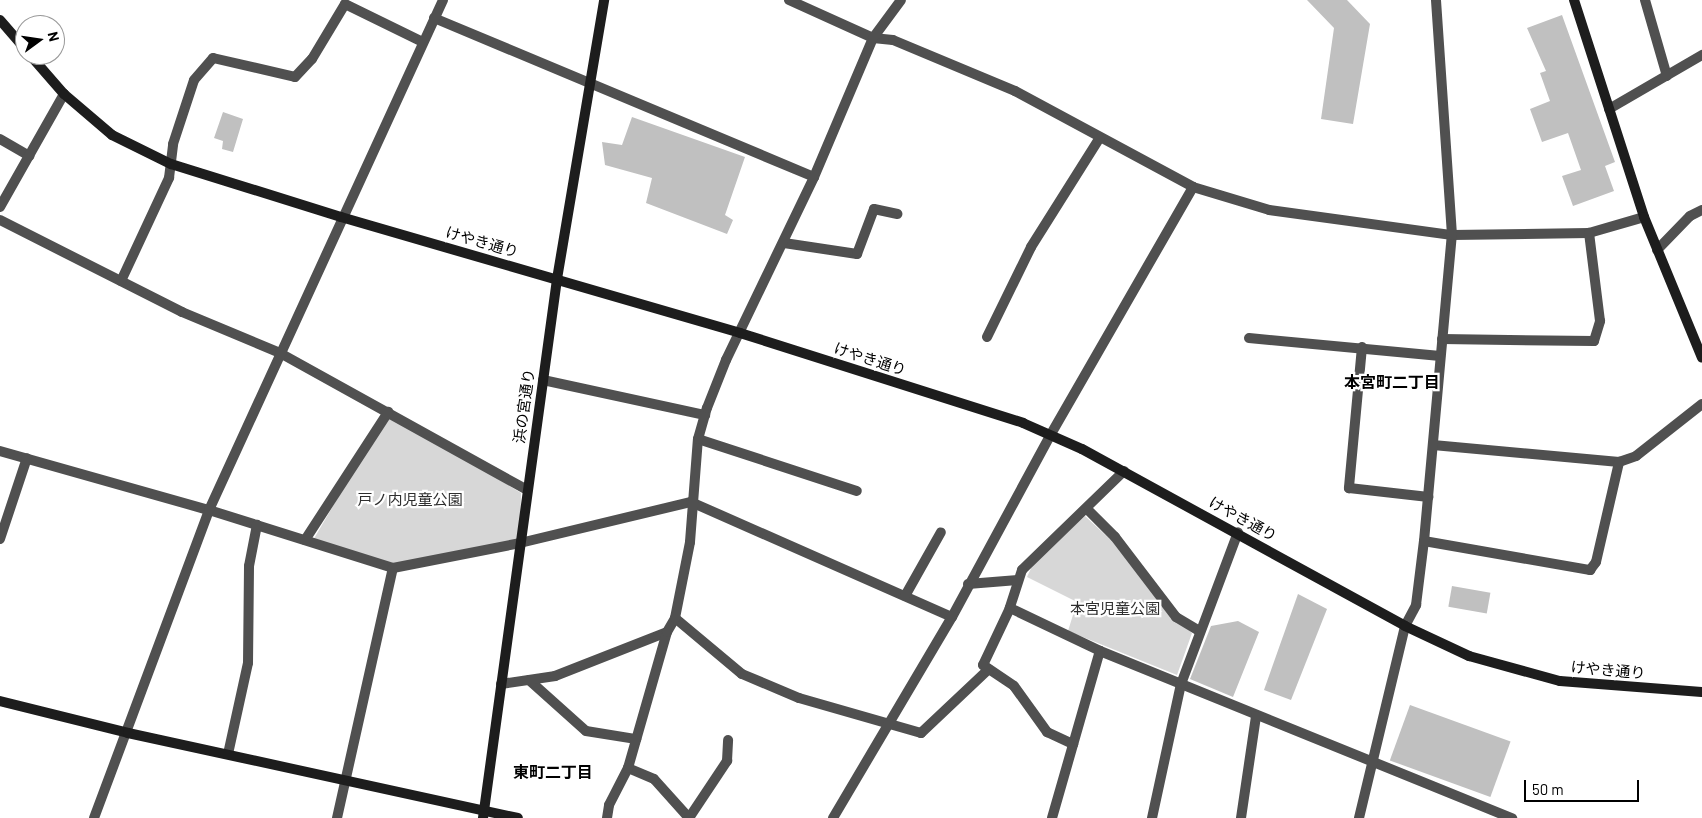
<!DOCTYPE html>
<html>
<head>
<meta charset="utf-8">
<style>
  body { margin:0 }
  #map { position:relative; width:1702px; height:818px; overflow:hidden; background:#fff; font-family:Barlow,"Noto Sans JP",sans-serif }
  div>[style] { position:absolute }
  .green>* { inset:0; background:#d7d7d7 }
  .building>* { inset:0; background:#c0c0c0; transform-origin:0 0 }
  .street>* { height:10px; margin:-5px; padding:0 5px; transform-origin:5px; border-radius:5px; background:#505050 }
  .secondary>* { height:10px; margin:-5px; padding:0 5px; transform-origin:5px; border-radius:5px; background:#1d1d1d }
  span { translate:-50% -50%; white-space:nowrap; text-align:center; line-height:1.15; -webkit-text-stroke:4.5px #fff; paint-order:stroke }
  .street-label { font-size:15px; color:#000 }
  .park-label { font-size:15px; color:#2e2e2e }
  .neighbourhood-label { font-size:16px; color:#000; font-weight:700 }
  .north { position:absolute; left:15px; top:15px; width:50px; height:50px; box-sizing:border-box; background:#fff; border:1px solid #999; border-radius:50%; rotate:76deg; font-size:14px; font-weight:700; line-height:20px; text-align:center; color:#000 }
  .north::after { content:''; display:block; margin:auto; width:18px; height:22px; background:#000; clip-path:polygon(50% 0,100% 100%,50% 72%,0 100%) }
  .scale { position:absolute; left:1524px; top:780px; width:115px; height:22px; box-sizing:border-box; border:2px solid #000; border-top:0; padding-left:6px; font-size:15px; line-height:18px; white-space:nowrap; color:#000; -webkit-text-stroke:4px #fff; paint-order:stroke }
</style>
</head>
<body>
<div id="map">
  <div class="green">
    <i style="clip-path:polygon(388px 412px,521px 493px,520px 543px,393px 568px,312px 542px)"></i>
    <i style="clip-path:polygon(1085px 516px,1114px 543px,1165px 610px,1192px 633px,1177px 675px,1068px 631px,1077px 602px,1027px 577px,1033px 564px)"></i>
  </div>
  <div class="building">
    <i style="clip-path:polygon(1307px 0,1347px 0,1370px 24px,1353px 124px,1321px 119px,1334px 28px)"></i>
    <i style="clip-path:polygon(1562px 15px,1615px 162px,1605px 166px,1614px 191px,1573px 206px,1562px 176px,1581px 170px,1568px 133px,1542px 142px,1530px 109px,1550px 101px,1540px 73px,1546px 71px,1527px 28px)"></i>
    <i style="clip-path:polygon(223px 112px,243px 119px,233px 152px,222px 149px,223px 141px,214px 138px)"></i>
    <i style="clip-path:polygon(632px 117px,745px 157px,725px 215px,733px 220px,727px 234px,646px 203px,652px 178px,605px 165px,602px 142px,622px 145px)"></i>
    <i style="left:1452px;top:586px;width:39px;height:21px;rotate:10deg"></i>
    <i style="clip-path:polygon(1298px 594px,1327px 609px,1291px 700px,1264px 690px)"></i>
    <i style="clip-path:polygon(1238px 621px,1259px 632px,1233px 697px,1190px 679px,1211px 626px)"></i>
    <i style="left:1410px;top:705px;width:107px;height:59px;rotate:20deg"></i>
  </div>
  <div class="street">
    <i style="left:789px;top:0;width:92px;rotate:24.3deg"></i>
    <i style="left:873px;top:38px;width:20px;rotate:6deg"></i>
    <i style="left:893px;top:40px;width:132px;rotate:22.7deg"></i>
    <i style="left:1015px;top:91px;width:202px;rotate:28.3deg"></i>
    <i style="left:1193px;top:187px;width:79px;rotate:16.8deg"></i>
    <i style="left:1269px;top:210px;width:185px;rotate:7.8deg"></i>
    <i style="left:1452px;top:235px;width:137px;rotate:-0.8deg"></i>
    <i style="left:1589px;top:233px;width:57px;rotate:-16.2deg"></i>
    <i style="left:1645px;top:0;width:79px;rotate:73.9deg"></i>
    <i style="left:434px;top:18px;width:412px;rotate:22.7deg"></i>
    <i style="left:1609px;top:109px;width:108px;rotate:-30.1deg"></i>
    <i style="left:0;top:139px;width:34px;rotate:30deg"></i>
    <i style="left:0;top:207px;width:130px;rotate:-60.5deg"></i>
    <i style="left:0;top:220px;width:204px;rotate:26.8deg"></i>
    <i style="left:182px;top:312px;width:106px;rotate:22.7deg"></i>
    <i style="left:280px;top:353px;width:282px;rotate:29deg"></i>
    <i style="left:784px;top:243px;width:74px;rotate:8.6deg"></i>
    <i style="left:857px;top:254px;width:48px;rotate:-69.3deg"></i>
    <i style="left:874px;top:209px;width:24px;rotate:12deg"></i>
    <i style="left:1657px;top:250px;width:47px;rotate:-45.9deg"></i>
    <i style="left:1690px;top:216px;width:13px;rotate:-27deg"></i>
    <i style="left:121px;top:281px;width:114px;rotate:-65deg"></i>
    <i style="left:169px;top:178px;width:34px;rotate:-83deg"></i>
    <i style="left:173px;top:144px;width:67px;rotate:-71.8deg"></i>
    <i style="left:194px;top:80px;width:29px;rotate:-49deg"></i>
    <i style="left:213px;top:58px;width:84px;rotate:13deg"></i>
    <i style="left:295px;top:77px;width:25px;rotate:-47deg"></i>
    <i style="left:312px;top:59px;width:64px;rotate:-59deg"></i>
    <i style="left:345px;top:4px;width:87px;rotate:26deg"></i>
    <i style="left:987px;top:337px;width:100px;rotate:-63.9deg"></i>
    <i style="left:1031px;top:247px;width:128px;rotate:-57.8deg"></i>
    <i style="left:1249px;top:338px;width:192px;rotate:5.4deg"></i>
    <i style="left:1442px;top:339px;width:152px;rotate:0.8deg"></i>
    <i style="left:1594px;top:341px;width:21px;rotate:-73deg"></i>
    <i style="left:1600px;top:321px;width:89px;rotate:-97.1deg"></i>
    <i style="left:1362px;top:347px;width:142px;rotate:95.3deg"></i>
    <i style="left:1349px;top:488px;width:80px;rotate:6.5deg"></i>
    <i style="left:543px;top:380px;width:166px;rotate:12.2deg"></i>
    <i style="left:698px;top:439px;width:167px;rotate:18.1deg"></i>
    <i style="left:1433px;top:445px;width:187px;rotate:5.2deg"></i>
    <i style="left:1619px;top:462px;width:18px;rotate:-19deg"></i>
    <i style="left:1636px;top:456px;width:84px;rotate:-38.2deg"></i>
    <i style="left:0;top:451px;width:217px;rotate:15.8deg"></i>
    <i style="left:209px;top:510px;width:193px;rotate:17.5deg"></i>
    <i style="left:393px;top:568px;width:129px;rotate:-11.1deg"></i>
    <i style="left:520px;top:543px;width:176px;rotate:-13.5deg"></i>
    <i style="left:691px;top:502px;width:285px;rotate:23.8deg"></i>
    <i style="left:1124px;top:471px;width:142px;rotate:135.9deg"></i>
    <i style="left:1022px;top:570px;width:40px;rotate:108deg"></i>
    <i style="left:1010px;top:608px;width:100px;rotate:25.5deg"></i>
    <i style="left:1100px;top:651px;width:445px;rotate:22.1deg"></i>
    <i style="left:1088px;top:510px;width:38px;rotate:45deg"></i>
    <i style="left:1115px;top:537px;width:101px;rotate:52.7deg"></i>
    <i style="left:1176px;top:617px;width:27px;rotate:31deg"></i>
    <i style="left:0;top:539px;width:85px;rotate:-71.6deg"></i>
    <i style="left:305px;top:540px;width:153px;rotate:-57deg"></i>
    <i style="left:1424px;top:541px;width:169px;rotate:9.9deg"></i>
    <i style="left:1590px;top:570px;width:10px;rotate:-53deg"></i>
    <i style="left:1596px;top:562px;width:103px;rotate:-77deg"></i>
    <i style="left:968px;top:584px;width:50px;rotate:-4.6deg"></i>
    <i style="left:905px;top:596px;width:73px;rotate:-60.6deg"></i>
    <i style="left:1010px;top:608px;width:63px;rotate:115.3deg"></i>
    <i style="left:983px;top:665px;width:37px;rotate:34deg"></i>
    <i style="left:1014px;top:686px;width:57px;rotate:54.3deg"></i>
    <i style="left:1047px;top:732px;width:29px;rotate:25deg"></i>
    <i style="left:675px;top:618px;width:87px;rotate:39.9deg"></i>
    <i style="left:742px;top:674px;width:62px;rotate:22.8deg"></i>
    <i style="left:799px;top:698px;width:127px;rotate:16deg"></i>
    <i style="left:921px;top:733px;width:93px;rotate:-43.3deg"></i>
    <i style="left:529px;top:680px;width:76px;rotate:41.8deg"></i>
    <i style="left:586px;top:731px;width:51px;rotate:9.1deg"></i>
    <i style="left:501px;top:684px;width:55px;rotate:-8.4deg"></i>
    <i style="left:555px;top:676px;width:120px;rotate:-21.4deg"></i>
    <i style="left:228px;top:754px;width:93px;rotate:-77.6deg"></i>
    <i style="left:248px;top:663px;width:97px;rotate:-89.4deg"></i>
    <i style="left:249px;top:566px;width:42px;rotate:-79deg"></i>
    <i style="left:628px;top:768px;width:28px;rotate:23deg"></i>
    <i style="left:654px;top:779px;width:52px;rotate:48.1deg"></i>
    <i style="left:94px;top:818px;width:329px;rotate:-69.5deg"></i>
    <i style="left:209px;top:510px;width:561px;rotate:-65.35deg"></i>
    <i style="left:337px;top:818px;width:256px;rotate:-77.4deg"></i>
    <i style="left:607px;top:818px;width:13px;rotate:-81deg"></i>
    <i style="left:609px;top:805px;width:42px;rotate:-62.8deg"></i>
    <i style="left:628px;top:768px;width:141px;rotate:-74deg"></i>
    <i style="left:667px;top:632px;width:16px;rotate:-60deg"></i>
    <i style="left:675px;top:618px;width:77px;rotate:-78.8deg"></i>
    <i style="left:690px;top:542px;width:103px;rotate:-85.6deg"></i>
    <i style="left:698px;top:439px;width:32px;rotate:-74deg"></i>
    <i style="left:707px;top:408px;width:52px;rotate:-68.4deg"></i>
    <i style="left:726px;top:360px;width:203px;rotate:-64.3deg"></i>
    <i style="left:814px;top:177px;width:151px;rotate:-67deg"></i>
    <i style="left:873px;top:38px;width:47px;rotate:-53.6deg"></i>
    <i style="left:689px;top:818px;width:69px;rotate:-56.3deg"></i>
    <i style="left:727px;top:761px;width:21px;rotate:-87deg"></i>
    <i style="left:833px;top:818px;width:234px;rotate:-59.4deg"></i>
    <i style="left:952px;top:617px;width:208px;rotate:-61.6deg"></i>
    <i style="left:1051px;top:434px;width:285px;rotate:-60.1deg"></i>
    <i style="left:1052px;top:818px;width:174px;rotate:-74deg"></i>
    <i style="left:1152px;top:818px;width:137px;rotate:-77.8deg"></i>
    <i style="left:1181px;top:684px;width:162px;rotate:-69.4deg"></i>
    <i style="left:1241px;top:818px;width:103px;rotate:-81.6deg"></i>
    <i style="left:1359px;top:818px;width:197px;rotate:-76.5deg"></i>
    <i style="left:1405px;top:626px;width:24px;rotate:-62deg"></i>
    <i style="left:1416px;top:605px;width:64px;rotate:-82.9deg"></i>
    <i style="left:1424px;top:541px;width:307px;rotate:-84.8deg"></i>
    <i style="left:1452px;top:235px;width:236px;rotate:-93.9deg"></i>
  </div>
  <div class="secondary">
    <i style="left:1574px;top:0;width:228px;rotate:72.1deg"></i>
    <i style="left:1644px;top:217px;width:152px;rotate:67.6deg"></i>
    <i style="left:0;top:20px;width:38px;rotate:49deg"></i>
    <i style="left:30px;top:55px;width:52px;rotate:48.9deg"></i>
    <i style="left:64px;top:94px;width:63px;rotate:40.5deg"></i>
    <i style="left:112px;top:135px;width:66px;rotate:26.2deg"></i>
    <i style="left:171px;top:164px;width:178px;rotate:17.3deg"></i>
    <i style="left:341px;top:217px;width:416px;rotate:16.2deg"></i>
    <i style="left:740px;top:333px;width:297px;rotate:17.6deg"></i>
    <i style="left:1023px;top:423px;width:64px;rotate:23.8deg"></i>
    <i style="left:1082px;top:449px;width:368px;rotate:28.7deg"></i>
    <i style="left:1405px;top:626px;width:71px;rotate:25.1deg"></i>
    <i style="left:1469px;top:656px;width:94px;rotate:15.4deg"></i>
    <i style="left:1560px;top:681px;width:142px;rotate:4.4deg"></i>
    <i style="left:0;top:701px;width:132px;rotate:14deg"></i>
    <i style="left:128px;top:733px;width:399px;rotate:12.3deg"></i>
    <i style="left:483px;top:818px;width:544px;rotate:-82.18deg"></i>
    <i style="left:557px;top:279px;width:283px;rotate:-80.4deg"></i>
  </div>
  <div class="street-label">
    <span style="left:482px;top:242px;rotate:16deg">けやき通り</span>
    <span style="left:870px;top:359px;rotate:18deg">けやき通り</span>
    <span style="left:524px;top:406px;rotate:-82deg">浜の宮通り</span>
    <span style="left:1243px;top:519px;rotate:29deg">けやき通り</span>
    <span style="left:1608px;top:670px;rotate:5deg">けやき通り</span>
  </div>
  <div class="park-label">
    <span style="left:410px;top:500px">戸ノ内児童公園</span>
    <span style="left:1115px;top:609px">本宮児童公園</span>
  </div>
  <div class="neighbourhood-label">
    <span style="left:1392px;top:382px">本宮町二丁目</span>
    <span style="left:553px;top:772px">東町二丁目</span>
  </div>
  <div class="north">N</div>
  <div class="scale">50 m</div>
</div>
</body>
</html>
